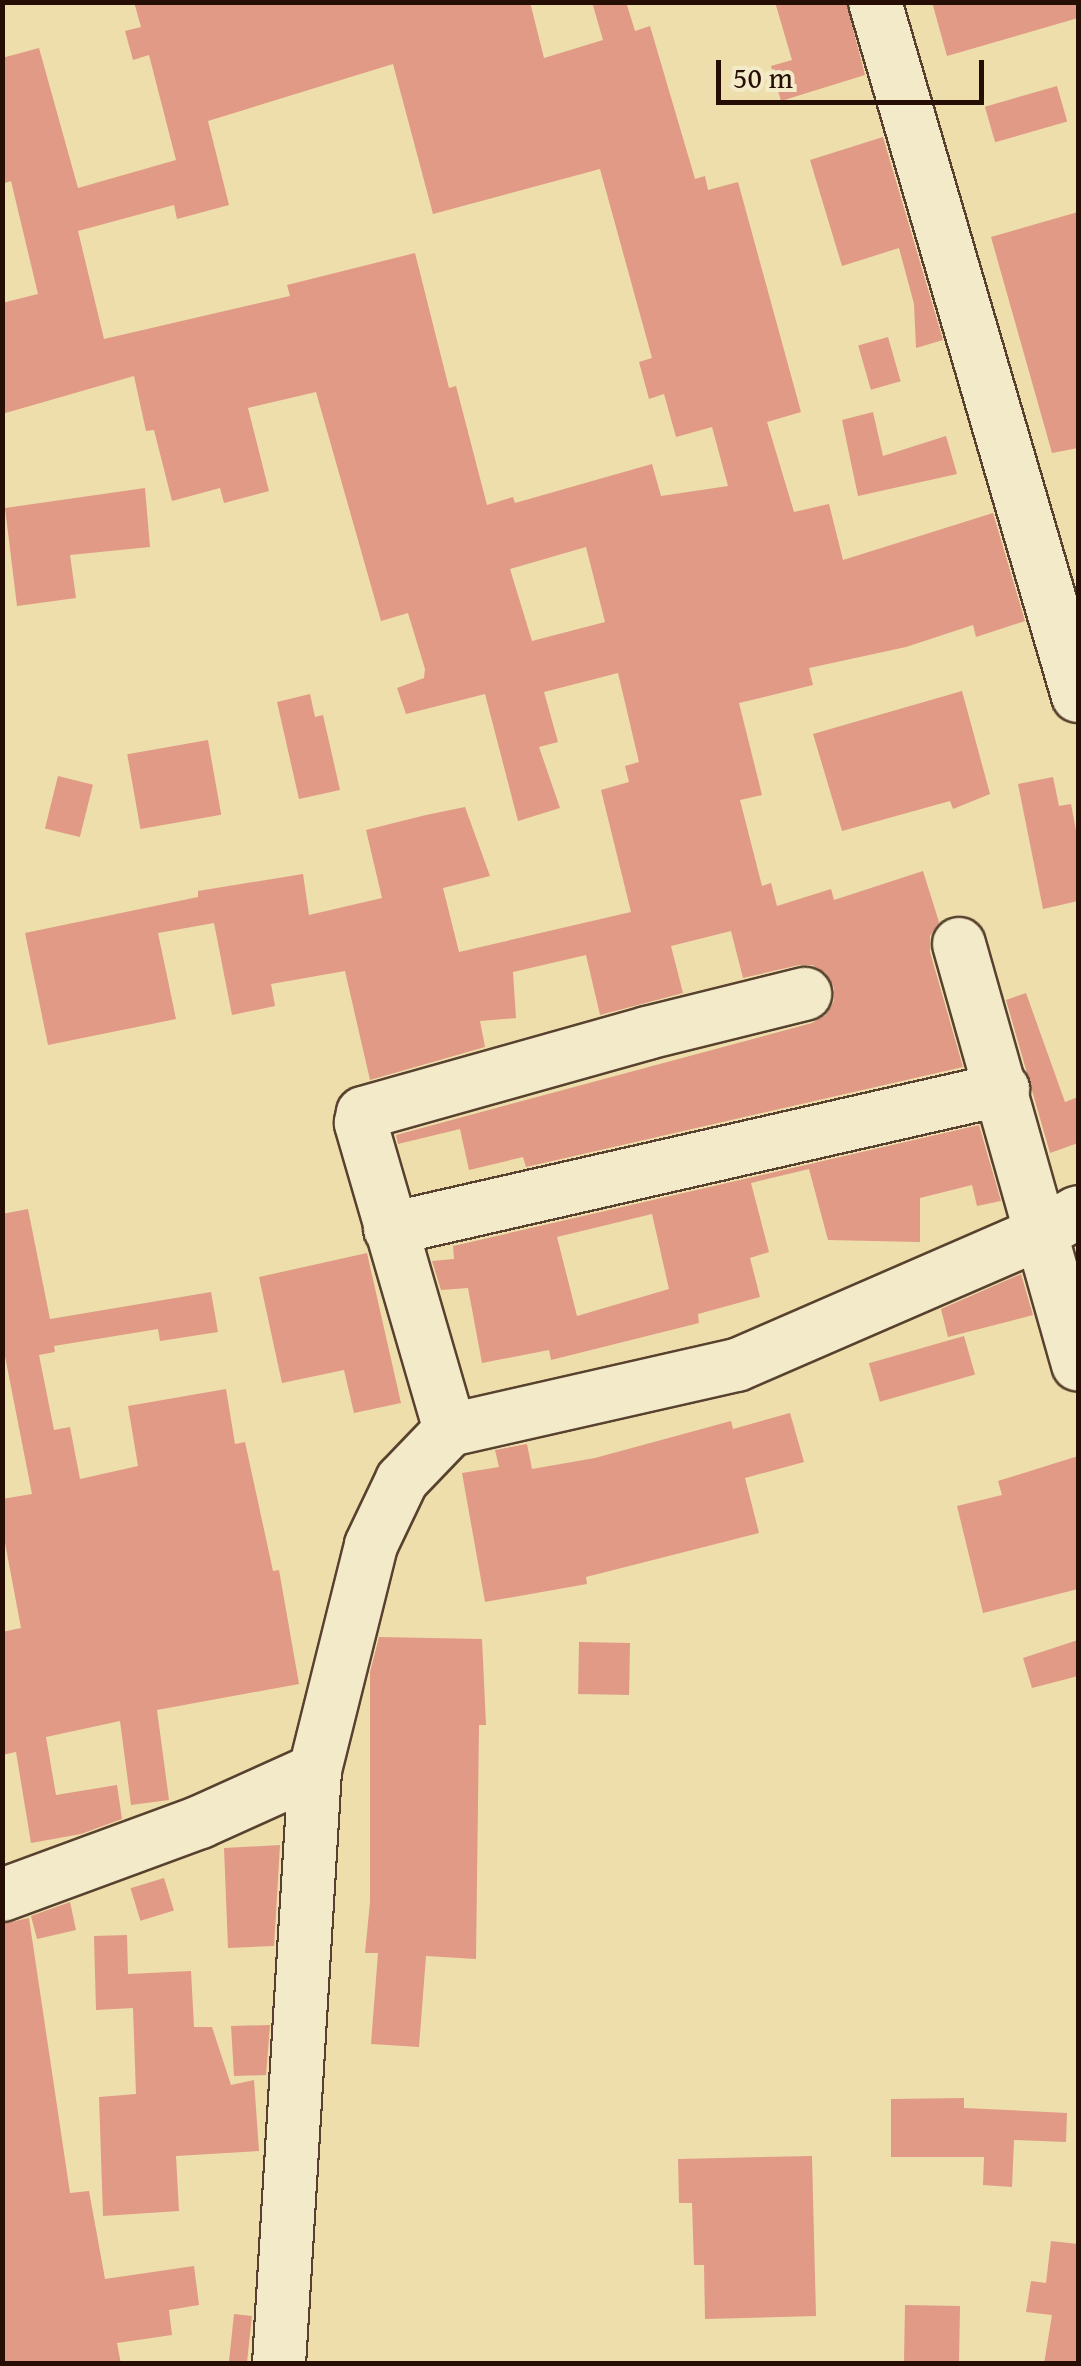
<!DOCTYPE html>
<html>
<head>
<meta charset="utf-8">
<style>
  body { margin:0 }
  #map { position:relative; width:1081px; height:2366px; overflow:hidden; background:#eddeac; font-family:"Gentium Book Plus",serif }
  div>[style] { position:absolute }
  .building>* { inset:0; background:#e19a85; transform-origin:0 0 }
  .roads { filter:drop-shadow(2px 0 #58422f) drop-shadow(-2px 0 #58422f) drop-shadow(0 2px #58422f) drop-shadow(0 -2px #58422f) }
  .minor>* { height:52px; margin:-26px; padding:0 26px; transform-origin:26px; border-radius:26px; background:#f3eac9 }
  span { translate:-50% -50%; white-space:nowrap; text-align:center; line-height:1.15; -webkit-text-stroke:8px #f3eac9; paint-order:stroke }
  .frame { position:absolute; inset:0; border:5px solid #270e05; pointer-events:none }
  .scale { position:absolute; left:716px; top:60px; width:268px; height:45px; box-sizing:border-box; border:5px solid #270e05; border-top:0; padding-left:12px; font-size:30px; line-height:35px; white-space:nowrap; color:#270e05; -webkit-text-stroke:8px #f3eac9; paint-order:stroke }
</style>
</head>
<body>
<div id="map">
  <div class="building">
    <i style="clip-path:polygon(evenodd,134px 2px,530px 2px,544px 58px,603px 40px,592px 2px,626px 2px,635px 31px,650px 26px,695px 179px,705px 176px,708px 190px,738px 182px,801px 412px,767px 422px,794px 512px,829px 504px,843px 560px,993px 513px,1025px 621px,976px 637px,973px 625px,906px 647px,809px 668px,813px 685px,739px 703px,762px 795px,740px 800px,762px 886px,771px 883px,777px 906px,831px 889px,834px 900px,923px 871px,939px 922px,930px 936px,930px 952px,963px 1067px,526px 1167px,523px 1157px,469px 1170px,460px 1129px,398px 1144px,396px 1135px,812px 1023px,826px 1015px,834px 1001px,834px 988px,826px 973px,812px 965px,799px 965px,743px 978px,731px 931px,671px 946px,683px 993px,600px 1015px,586px 955px,513px 972px,516px 1018px,480px 1021px,485px 1047px,370px 1080px,345px 971px,271px 984px,275px 1006px,232px 1015px,214px 923px,158px 933px,176px 1019px,48px 1045px,25px 933px,198px 897px,198px 891px,303px 874px,309px 915px,382px 898px,366px 830px,426px 815px,465px 807px,490px 876px,443px 888px,459px 952px,631px 912px,601px 790px,629px 782px,625px 766px,639px 762px,618px 673px,544px 692px,558px 742px,539px 747px,560px 808px,518px 821px,485px 694px,406px 714px,397px 688px,424px 678px,425px 669px,408px 613px,381px 621px,316px 392px,248px 408px,269px 491px,224px 503px,220px 488px,172px 501px,154px 430px,146px 431px,134px 376px,2px 414px,2px 303px,38px 294px,11px 181px,2px 184px,2px 58px,39px 48px,78px 188px,176px 160px,149px 55px,133px 60px,125px 31px,141px 27px,134px 2px,393px 64px,433px 214px,600px 169px,652px 358px,639px 362px,649px 399px,664px 394px,676px 437px,712px 427px,728px 486px,661px 496px,652px 464px,515px 503px,513px 497px,487px 505px,456px 386px,449px 388px,415px 253px,287px 285px,290px 296px,104px 339px,78px 231px,174px 205px,177px 219px,229px 205px,208px 121px,393px 64px,134px 2px,586px 547px,605px 622px,532px 641px,510px 569px,586px 547px)"></i>
    <i style="clip-path:polygon(775px 2px,846px 2px,865px 75px,781px 101px,771px 66px,792px 60px)"></i>
    <i style="clip-path:polygon(932px 2px,1078px 2px,1078px 18px,947px 56px)"></i>
    <i style="left:1057px;top:86px;width:37px;height:75px;rotate:74deg"></i>
    <i style="clip-path:polygon(883px 137px,943px 340px,916px 348px,914px 304px,899px 248px,842px 266px,810px 160px)"></i>
    <i style="clip-path:polygon(1078px 212px,1078px 448px,1052px 453px,991px 237px)"></i>
    <i style="left:888px;top:337px;width:46px;height:31px;rotate:74deg"></i>
    <i style="clip-path:polygon(873px 412px,883px 456px,946px 436px,957px 474px,858px 496px,842px 420px)"></i>
    <i style="clip-path:polygon(145px 488px,150px 547px,70px 555px,76px 598px,17px 606px,5px 508px)"></i>
    <i style="clip-path:polygon(962px 691px,990px 794px,953px 809px,950px 801px,842px 831px,813px 734px)"></i>
    <i style="clip-path:polygon(310px 694px,315px 717px,323px 715px,340px 790px,299px 799px,277px 702px)"></i>
    <i style="left:208px;top:740px;width:76px;height:82px;rotate:80deg"></i>
    <i style="left:58px;top:776px;width:36px;height:54px;rotate:14deg"></i>
    <i style="clip-path:polygon(1053px 777px,1059px 806px,1071px 804px,1078px 841px,1078px 901px,1043px 909px,1018px 784px)"></i>
    <i style="clip-path:polygon(1026px 993px,1065px 1102px,1078px 1097px,1078px 1143px,1050px 1153px,1006px 1000px)"></i>
    <i style="clip-path:polygon(evenodd,979px 1125px,1001px 1201px,977px 1206px,972px 1185px,920px 1198px,920px 1242px,828px 1240px,809px 1169px,751px 1183px,769px 1252px,750px 1258px,760px 1297px,698px 1314px,699px 1323px,551px 1360px,549px 1350px,482px 1363px,468px 1288px,441px 1290px,432px 1261px,454px 1259px,453px 1246px,979px 1125px,652px 1214px,669px 1289px,577px 1316px,557px 1237px,652px 1214px)"></i>
    <i style="clip-path:polygon(28px 1209px,50px 1319px,211px 1292px,218px 1332px,160px 1341px,158px 1329px,54px 1346px,55px 1352px,39px 1355px,54px 1430px,70px 1427px,80px 1479px,138px 1466px,128px 1406px,226px 1389px,235px 1444px,245px 1442px,273px 1571px,279px 1570px,299px 1684px,157px 1710px,169px 1800px,131px 1805px,120px 1721px,46px 1737px,56px 1795px,117px 1785px,122px 1819px,81px 1834px,31px 1843px,16px 1752px,2px 1755px,2px 1632px,21px 1628px,2px 1527px,2px 1499px,32px 1494px,2px 1341px,2px 1214px)"></i>
    <i style="clip-path:polygon(367px 1253px,401px 1403px,354px 1413px,344px 1370px,282px 1383px,259px 1277px)"></i>
    <i style="clip-path:polygon(1021px 1274px,1033px 1315px,948px 1337px,941px 1309px)"></i>
    <i style="left:964px;top:1336px;width:40px;height:99px;rotate:74deg"></i>
    <i style="clip-path:polygon(790px 1413px,804px 1462px,745px 1478px,759px 1533px,586px 1577px,587px 1584px,485px 1602px,462px 1473px,499px 1467px,495px 1450px,527px 1444px,532px 1469px,595px 1458px,731px 1421px,733px 1429px)"></i>
    <i style="clip-path:polygon(1078px 1456px,1078px 1589px,983px 1613px,957px 1506px,1002px 1495px,998px 1481px)"></i>
    <i style="clip-path:polygon(379px 1637px,482px 1639px,486px 1725px,479px 1725px,476px 1959px,426px 1956px,419px 2047px,371px 2044px,378px 1953px,365px 1953px,370px 1902px,370px 1672px)"></i>
    <i style="clip-path:polygon(1078px 1640px,1078px 1676px,1032px 1688px,1023px 1658px)"></i>
    <i style="left:579px;top:1642px;width:51px;height:52px;rotate:1deg"></i>
    <i style="clip-path:polygon(280px 1845px,274px 1946px,228px 1948px,224px 1848px)"></i>
    <i style="left:164px;top:1878px;width:34px;height:35px;rotate:73deg"></i>
    <i style="clip-path:polygon(70px 1902px,76px 1930px,37px 1939px,31px 1916px)"></i>
    <i style="clip-path:polygon(29px 1918px,70px 2193px,89px 2191px,105px 2279px,194px 2266px,199px 2305px,169px 2310px,172px 2335px,117px 2343px,121px 2364px,2px 2364px,2px 1924px)"></i>
    <i style="clip-path:polygon(127px 1935px,128px 1974px,191px 1971px,194px 2027px,212px 2027px,231px 2085px,254px 2080px,259px 2151px,176px 2156px,179px 2211px,103px 2216px,99px 2097px,136px 2094px,133px 2008px,96px 2010px,94px 1936px)"></i>
    <i style="clip-path:polygon(270px 2025px,266px 2075px,234px 2076px,231px 2026px)"></i>
    <i style="clip-path:polygon(964px 2098px,964px 2108px,1067px 2113px,1066px 2142px,1014px 2140px,1012px 2187px,983px 2185px,984px 2157px,891px 2157px,891px 2099px)"></i>
    <i style="clip-path:polygon(812px 2156px,816px 2316px,705px 2319px,704px 2265px,694px 2265px,692px 2203px,679px 2203px,678px 2159px)"></i>
    <i style="clip-path:polygon(1051px 2241px,1078px 2244px,1078px 2364px,1044px 2364px,1052px 2315px,1026px 2312px,1031px 2281px,1046px 2283px)"></i>
    <i style="left:905px;top:2305px;width:55px;height:59px;rotate:1deg"></i>
    <i style="left:234px;top:2314px;width:18px;height:50px;rotate:6deg"></i>
  </div>
  <div class="roads">
    <div class="minor">
      <i style="left:875px;top:2px;width:723px;rotate:73.7deg"></i>
      <i style="left:959px;top:944px;width:437px;rotate:74.2deg"></i>
      <i style="left:390px;top:1229px;width:629px;rotate:-12.86deg"></i>
      <i style="left:450px;top:1430px;width:320px;rotate:-106.2deg"></i>
      <i style="left:361px;top:1123px;width:10px;rotate:-79deg"></i>
      <i style="left:363px;top:1113px;width:295px;rotate:-15.7deg"></i>
      <i style="left:647px;top:1033px;width:163px;rotate:-13.9deg"></i>
      <i style="left:2px;top:1895px;width:211px;rotate:-20.2deg"></i>
      <i style="left:200px;top:1822px;width:126px;rotate:-24.3deg"></i>
      <i style="left:315px;top:1770px;width:232px;rotate:-76deg"></i>
      <i style="left:371px;top:1545px;width:72px;rotate:-64.5deg"></i>
      <i style="left:402px;top:1480px;width:69px;rotate:-46.2deg"></i>
      <i style="left:450px;top:1430px;width:294px;rotate:-12.8deg"></i>
      <i style="left:737px;top:1365px;width:334px;rotate:-23.5deg"></i>
      <i style="left:1043px;top:1232px;width:40px;rotate:-29.7deg"></i>
      <i style="left:279px;top:2364px;width:595px;rotate:-86.53deg"></i>
    </div>
  </div>
  <div class="frame"></div>
  <div class="scale">50 m</div>
</div>
</body>
</html>
